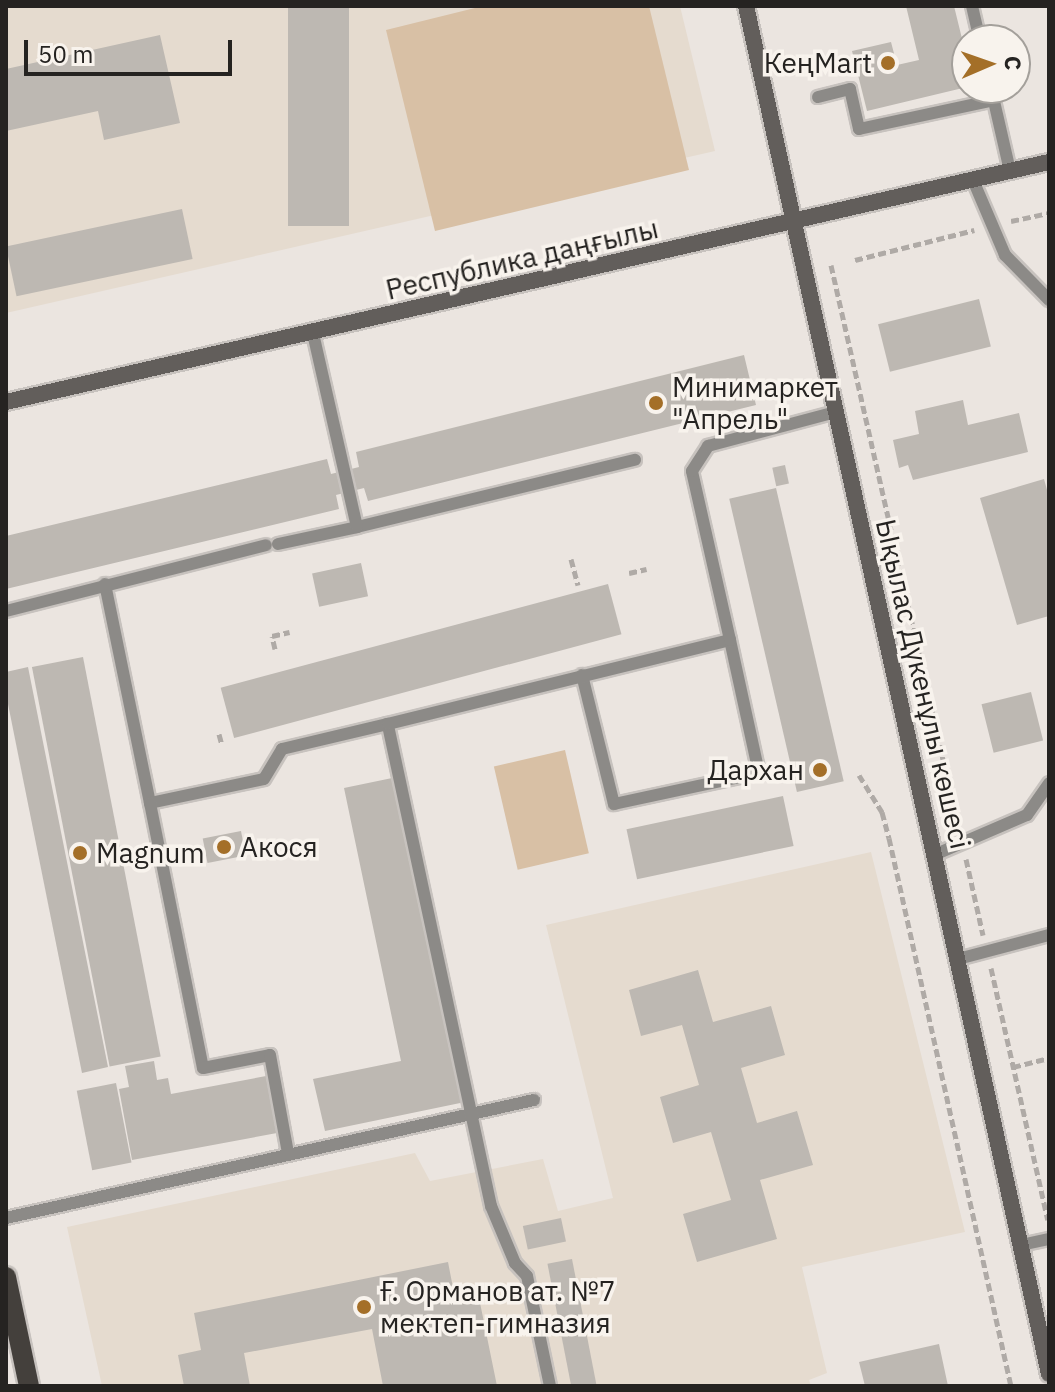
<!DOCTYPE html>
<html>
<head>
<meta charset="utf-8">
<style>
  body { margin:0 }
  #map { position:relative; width:1055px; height:1392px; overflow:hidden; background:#ebe5e0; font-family:"IBM Plex Sans",sans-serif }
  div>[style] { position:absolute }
  .built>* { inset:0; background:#e5dbcf }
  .green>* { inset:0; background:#d8c0a5; transform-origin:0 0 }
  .building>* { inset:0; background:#bdb8b2; transform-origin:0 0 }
  .path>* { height:5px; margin-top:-2.5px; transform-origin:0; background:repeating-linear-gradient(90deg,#afaaa6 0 8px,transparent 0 12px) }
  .roads { filter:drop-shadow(2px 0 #c7c2be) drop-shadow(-2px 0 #c7c2be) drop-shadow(0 2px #c7c2be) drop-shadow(0 -2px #c7c2be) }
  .lane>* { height:12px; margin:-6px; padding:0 6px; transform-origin:6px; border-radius:6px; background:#8c8a87 }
  .secondary>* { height:16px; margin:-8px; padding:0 8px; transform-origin:8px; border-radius:8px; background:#625e5b }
  .primary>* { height:20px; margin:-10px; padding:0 10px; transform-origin:10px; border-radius:10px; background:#44403c }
  .dots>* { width:22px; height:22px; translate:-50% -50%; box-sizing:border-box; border:4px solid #f8f3ed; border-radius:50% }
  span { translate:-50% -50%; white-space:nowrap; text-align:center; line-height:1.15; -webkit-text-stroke:7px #f8f3ed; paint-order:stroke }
  .poi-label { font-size:28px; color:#252321 }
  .right { translate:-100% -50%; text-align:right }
  .left { translate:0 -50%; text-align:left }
  .street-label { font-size:28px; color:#252321 }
  .frame { position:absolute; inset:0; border:8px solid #252321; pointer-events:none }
  .north { position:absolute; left:951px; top:24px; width:80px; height:80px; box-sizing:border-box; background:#f8f3ed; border:2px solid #a4a09b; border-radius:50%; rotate:88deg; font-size:22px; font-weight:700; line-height:32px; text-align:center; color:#252321 }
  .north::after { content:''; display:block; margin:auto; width:28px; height:36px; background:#a46f28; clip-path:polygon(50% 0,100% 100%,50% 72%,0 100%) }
  .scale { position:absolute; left:24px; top:40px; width:208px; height:36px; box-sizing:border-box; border:4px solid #252321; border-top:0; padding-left:10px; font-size:24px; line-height:28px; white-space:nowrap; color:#252321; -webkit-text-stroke:6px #f8f3ed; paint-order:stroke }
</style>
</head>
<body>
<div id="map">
  <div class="built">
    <i style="clip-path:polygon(6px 6px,680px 6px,715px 151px,6px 313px)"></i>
    <i style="clip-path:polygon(871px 852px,965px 1232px,802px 1267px,827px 1373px,809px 1380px,811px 1386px,102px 1386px,67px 1227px,415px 1153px,430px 1181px,543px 1159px,558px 1211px,613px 1198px,546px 925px)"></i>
  </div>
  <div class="green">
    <i style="clip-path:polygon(483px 6px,649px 6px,689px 170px,435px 231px,386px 30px)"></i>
    <i style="left:565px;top:750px;width:106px;height:73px;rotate:77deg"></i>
  </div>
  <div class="building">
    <i style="left:288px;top:6px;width:61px;height:220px"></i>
    <i style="clip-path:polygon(906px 6px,954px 6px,967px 59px,967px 87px,867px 111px,852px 51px,891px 42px,897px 65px,919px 60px)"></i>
    <i style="clip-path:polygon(160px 35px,180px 123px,104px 140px,98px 111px,6px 131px,6px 69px)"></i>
    <i style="left:182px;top:209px;width:51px;height:180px;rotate:78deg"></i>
    <i style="left:979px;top:299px;width:49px;height:104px;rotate:76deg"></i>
    <i style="clip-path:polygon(744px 355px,756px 405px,368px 501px,364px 488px,336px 495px,339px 509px,6px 589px,6px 536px,327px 459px,331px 474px,359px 467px,356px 452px)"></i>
    <i style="clip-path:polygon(963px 400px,968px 425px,1019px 413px,1028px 452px,913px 480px,908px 465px,899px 468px,893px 440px,919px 434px,915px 411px)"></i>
    <i style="left:785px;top:465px;width:19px;height:13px;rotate:78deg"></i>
    <i style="clip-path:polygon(1044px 479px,1049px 497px,1049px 616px,1017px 625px,980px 498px)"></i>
    <i style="left:776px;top:488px;width:301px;height:48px;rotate:77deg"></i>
    <i style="left:361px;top:563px;width:34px;height:50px;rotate:78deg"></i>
    <i style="left:608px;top:584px;width:52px;height:401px;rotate:75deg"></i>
    <i style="left:83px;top:657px;width:407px;height:52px;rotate:79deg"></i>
    <i style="clip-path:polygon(28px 667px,108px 1067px,82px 1073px,6px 694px,6px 672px)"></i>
    <i style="left:1031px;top:692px;width:50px;height:51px;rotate:76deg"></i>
    <i style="clip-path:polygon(397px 777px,465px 1102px,325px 1131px,313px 1079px,401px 1061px,344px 788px)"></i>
    <i style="left:783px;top:796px;width:51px;height:160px;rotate:78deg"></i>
    <i style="left:241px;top:831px;width:25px;height:39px;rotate:79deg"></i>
    <i style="clip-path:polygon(698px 970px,713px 1022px,771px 1006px,785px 1055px,741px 1068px,757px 1123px,797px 1111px,813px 1165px,760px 1180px,777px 1239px,697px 1262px,683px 1214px,731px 1200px,711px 1132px,673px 1143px,660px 1097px,699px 1085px,682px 1025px,641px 1036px,629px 990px)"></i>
    <i style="clip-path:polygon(154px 1061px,157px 1080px,168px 1078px,171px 1094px,266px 1076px,277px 1133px,132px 1160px,119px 1089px,129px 1087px,125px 1066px)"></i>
    <i style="left:116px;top:1083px;width:81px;height:40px;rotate:79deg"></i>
    <i style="left:561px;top:1218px;width:24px;height:39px;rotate:78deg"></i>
    <i style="left:572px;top:1259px;width:129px;height:25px;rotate:79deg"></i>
    <i style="clip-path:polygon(448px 1262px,455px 1298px,478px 1293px,497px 1386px,383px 1386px,372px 1329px,244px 1353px,250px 1386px,184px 1386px,178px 1355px,201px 1350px,194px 1313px)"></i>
    <i style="clip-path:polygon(939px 1344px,948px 1386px,865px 1386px,859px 1362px)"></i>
  </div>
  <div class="path">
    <i style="left:1011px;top:221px;width:39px;rotate:-12deg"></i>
    <i style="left:855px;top:260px;width:123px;rotate:-14.1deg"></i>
    <i style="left:831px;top:265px;width:575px;rotate:77.24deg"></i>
    <i style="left:571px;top:559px;width:27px;rotate:75deg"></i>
    <i style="left:629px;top:573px;width:18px;rotate:-13deg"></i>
    <i style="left:275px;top:649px;width:13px;rotate:-103deg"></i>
    <i style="left:272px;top:636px;width:18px;rotate:-13deg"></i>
    <i style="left:219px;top:734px;width:11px;rotate:75deg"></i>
    <i style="left:859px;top:775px;width:44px;rotate:58.1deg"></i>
    <i style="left:882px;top:812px;width:27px;rotate:75deg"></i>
    <i style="left:889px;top:838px;width:561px;rotate:77.45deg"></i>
    <i style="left:966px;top:859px;width:78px;rotate:77.4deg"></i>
    <i style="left:991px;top:968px;width:258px;rotate:77.3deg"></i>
    <i style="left:1013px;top:1067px;width:37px;rotate:-14deg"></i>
  </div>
  <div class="roads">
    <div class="lane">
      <i style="left:972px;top:6px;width:35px;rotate:77deg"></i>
      <i style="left:991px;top:88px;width:85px;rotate:77.1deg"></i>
      <i style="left:818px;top:97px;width:33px;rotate:-14deg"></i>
      <i style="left:850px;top:89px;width:41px;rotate:77.3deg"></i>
      <i style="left:859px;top:129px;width:138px;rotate:-12.1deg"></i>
      <i style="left:973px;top:180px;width:82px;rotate:66.9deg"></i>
      <i style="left:1005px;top:255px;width:63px;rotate:45.6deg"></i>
      <i style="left:357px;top:527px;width:286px;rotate:-13.6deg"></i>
      <i style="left:278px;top:544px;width:81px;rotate:-12.1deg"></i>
      <i style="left:357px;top:527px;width:199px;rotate:-102.8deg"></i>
      <i style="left:105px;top:584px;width:224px;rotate:78.4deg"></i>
      <i style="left:150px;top:803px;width:116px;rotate:-11.9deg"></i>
      <i style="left:264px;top:779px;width:35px;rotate:-59deg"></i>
      <i style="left:282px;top:749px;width:109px;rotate:-13.3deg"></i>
      <i style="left:6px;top:611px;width:268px;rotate:-14.2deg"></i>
      <i style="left:582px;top:675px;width:133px;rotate:76.1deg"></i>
      <i style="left:614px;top:804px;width:148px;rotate:-12.1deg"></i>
      <i style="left:759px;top:773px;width:136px;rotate:-102.3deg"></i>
      <i style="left:150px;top:803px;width:270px;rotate:78.7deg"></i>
      <i style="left:203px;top:1068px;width:68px;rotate:-11deg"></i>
      <i style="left:270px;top:1055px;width:100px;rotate:79.6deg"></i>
      <i style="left:934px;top:855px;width:101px;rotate:-23.3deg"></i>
      <i style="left:1027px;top:815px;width:39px;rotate:-55deg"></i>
      <i style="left:958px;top:959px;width:94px;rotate:-14.8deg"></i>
      <i style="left:6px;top:1218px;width:541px;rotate:-12.6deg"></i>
      <i style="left:1021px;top:1245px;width:29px;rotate:-12deg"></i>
      <i style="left:550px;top:1386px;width:112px;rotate:-101.8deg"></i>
      <i style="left:527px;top:1276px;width:18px;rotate:-133deg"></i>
      <i style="left:515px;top:1263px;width:62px;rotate:-112.8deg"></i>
      <i style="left:491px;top:1206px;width:493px;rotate:-102.1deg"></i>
      <i style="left:388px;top:724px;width:352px;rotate:-13.8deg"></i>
      <i style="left:730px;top:640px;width:173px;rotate:-102.7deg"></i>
      <i style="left:692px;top:471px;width:30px;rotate:-57deg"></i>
      <i style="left:708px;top:446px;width:132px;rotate:-14.9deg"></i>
    </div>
    <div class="secondary">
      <i style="left:746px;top:6px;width:1401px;rotate:77.51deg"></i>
      <i style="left:6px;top:402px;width:1070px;rotate:-12.96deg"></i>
    </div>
    <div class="primary">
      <i style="left:6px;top:1277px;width:111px;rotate:78.1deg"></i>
    </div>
  </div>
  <div class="dots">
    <i style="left:888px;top:63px;background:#a46f28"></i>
    <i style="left:656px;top:403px;background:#a46f28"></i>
    <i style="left:820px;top:770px;background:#a46f28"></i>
    <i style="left:224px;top:847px;background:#a46f28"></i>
    <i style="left:80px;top:853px;background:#a46f28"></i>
    <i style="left:364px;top:1307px;background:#a46f28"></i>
  </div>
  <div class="poi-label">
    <span class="right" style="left:872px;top:63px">КеңMart</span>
    <span class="left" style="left:672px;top:403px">Минимаркет<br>"Апрель"</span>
    <span class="right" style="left:804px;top:770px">Дархан</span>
    <span class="left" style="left:240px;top:847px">Акося</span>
    <span class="left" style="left:96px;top:853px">Magnum</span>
    <span class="left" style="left:380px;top:1307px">Ғ. Орманов ат. №7<br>мектеп-гимназия</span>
  </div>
  <div class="street-label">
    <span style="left:522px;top:259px;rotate:-13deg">Республика даңғылы</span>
    <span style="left:923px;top:684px;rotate:77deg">Ықылас Дүкенұлы көшесі</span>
  </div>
  <div class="frame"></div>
  <div class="north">С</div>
  <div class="scale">50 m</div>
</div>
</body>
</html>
